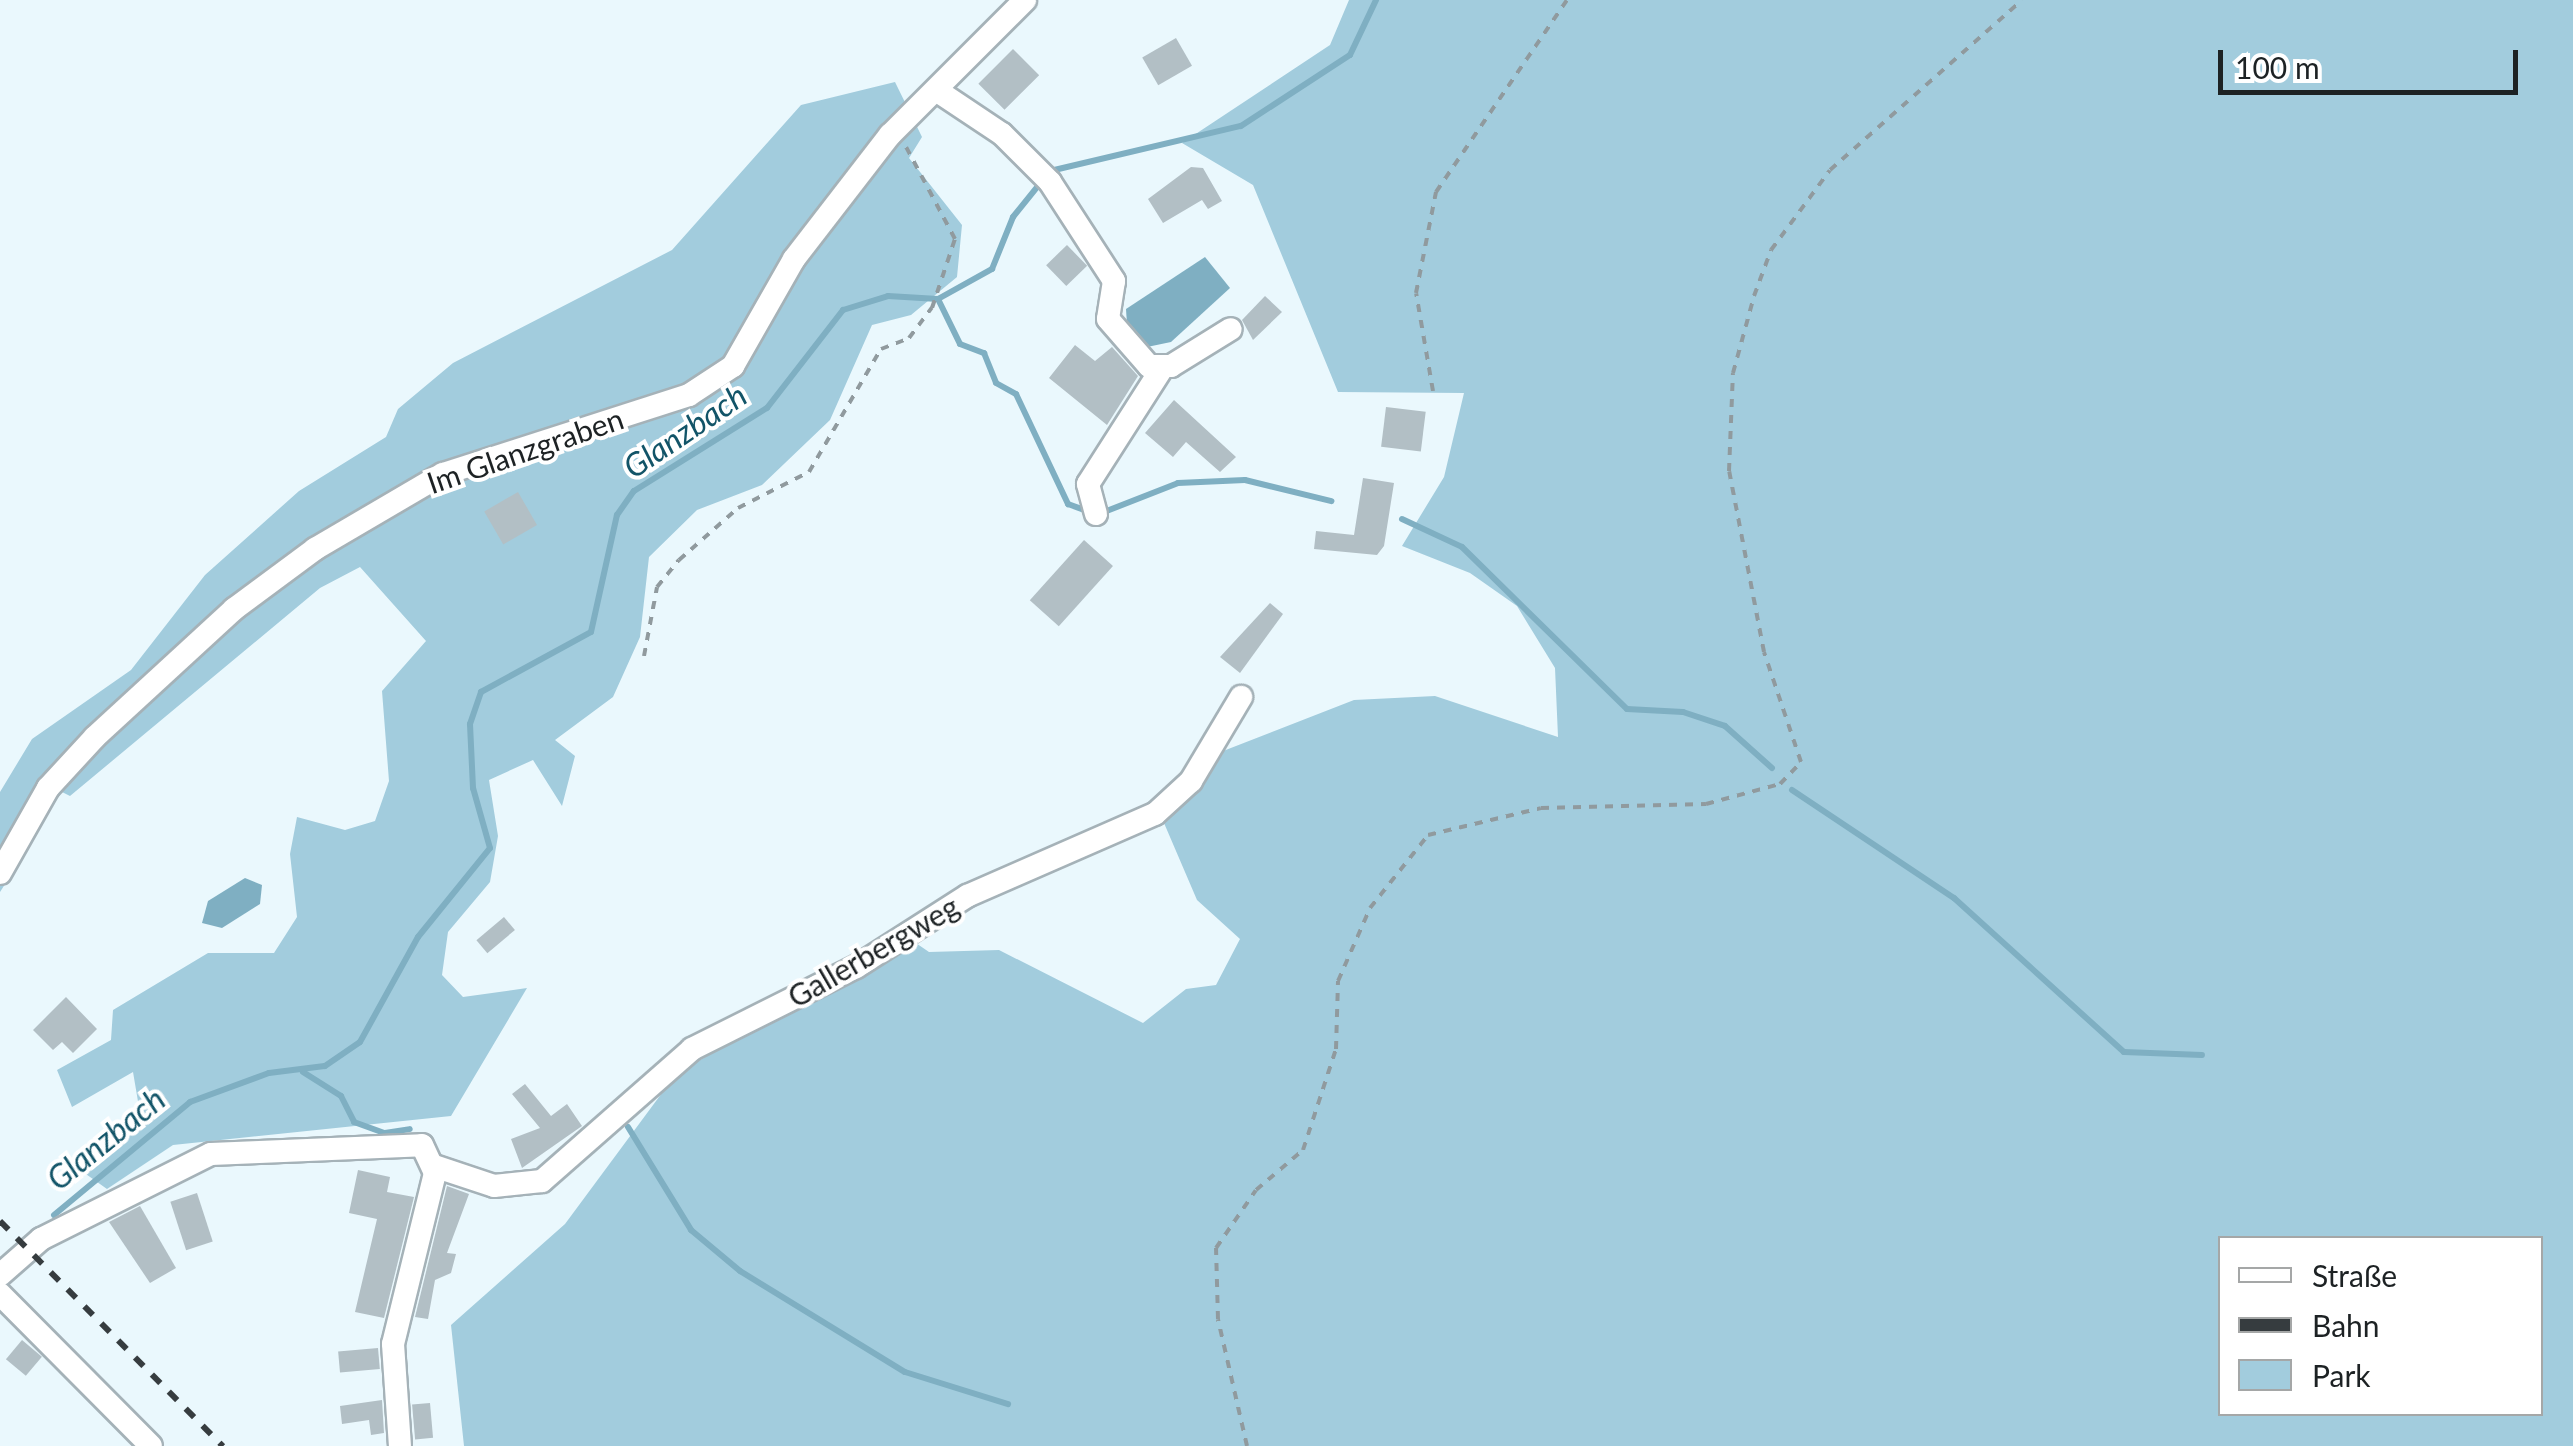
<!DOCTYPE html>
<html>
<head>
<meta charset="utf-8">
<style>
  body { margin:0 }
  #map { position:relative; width:2573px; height:1446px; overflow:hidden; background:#eaf8fd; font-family:Lato,sans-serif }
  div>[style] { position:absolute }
  .green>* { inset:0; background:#a2ccdd }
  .water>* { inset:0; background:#7fafc2 }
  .stream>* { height:6px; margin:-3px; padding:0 3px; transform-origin:3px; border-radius:3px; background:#7fafc2 }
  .building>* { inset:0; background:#b2bfc5; transform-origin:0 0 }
  .path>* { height:4px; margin-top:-2px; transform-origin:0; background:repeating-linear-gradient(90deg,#909a9e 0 8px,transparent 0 16px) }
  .roads { filter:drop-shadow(2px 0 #a5b2b8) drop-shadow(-2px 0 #a5b2b8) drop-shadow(0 2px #a5b2b8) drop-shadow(0 -2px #a5b2b8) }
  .minor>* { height:22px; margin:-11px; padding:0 11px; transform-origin:11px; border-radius:11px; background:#fff }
  .rail>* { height:6px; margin-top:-3px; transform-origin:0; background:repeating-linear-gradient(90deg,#363c3f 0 12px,transparent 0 24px) }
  span { translate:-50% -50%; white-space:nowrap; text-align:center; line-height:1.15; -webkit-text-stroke:8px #fff; paint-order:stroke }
  .street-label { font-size:30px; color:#1d2224 }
  .water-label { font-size:32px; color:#125468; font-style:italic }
  .legend { position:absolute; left:2218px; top:1236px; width:325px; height:180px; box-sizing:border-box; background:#fff; border:2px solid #a5a7a7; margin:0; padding:12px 18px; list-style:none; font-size:30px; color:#1d2224 }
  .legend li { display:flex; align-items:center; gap:20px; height:50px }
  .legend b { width:50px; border:2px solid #a5a7a7 }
  .scale { position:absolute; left:2218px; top:50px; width:300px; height:45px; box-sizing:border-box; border:5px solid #1d2224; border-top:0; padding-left:12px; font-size:30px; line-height:35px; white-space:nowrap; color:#1d2224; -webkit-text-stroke:8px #fff; paint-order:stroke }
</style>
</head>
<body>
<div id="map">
  <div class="green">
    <i style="clip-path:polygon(evenodd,1349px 0,2573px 0,2573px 1446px,464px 1446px,451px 1325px,565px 1224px,676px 1074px,910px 939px,929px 952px,999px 950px,1143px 1023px,1186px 989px,1216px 985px,1240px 939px,1197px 900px,1161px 816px,1218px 753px,1354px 700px,1435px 696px,1558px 737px,1555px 668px,1517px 606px,1470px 573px,1402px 546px,1444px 477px,1464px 393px,1338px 392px,1253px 185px,1182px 143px,1330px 45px,1349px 0,2220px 1238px,2540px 1238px,2540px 1414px,2220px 1414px,2220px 1238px)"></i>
    <i style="clip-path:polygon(895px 82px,922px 137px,909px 158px,962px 225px,957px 277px,911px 315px,872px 325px,830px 420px,762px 485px,697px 510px,649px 557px,640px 637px,613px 697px,555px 740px,575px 756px,562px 806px,533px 760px,489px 780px,498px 836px,490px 882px,448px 932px,442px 975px,463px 997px,527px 988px,451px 1116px,173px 1145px,107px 1189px,83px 1172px,142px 1125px,133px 1072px,72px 1107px,57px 1070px,111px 1040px,113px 1010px,208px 953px,274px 953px,297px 917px,290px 854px,297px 817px,345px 830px,375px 821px,389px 781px,382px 691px,426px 641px,360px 567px,320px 588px,70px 796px,40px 781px,13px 826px,36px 836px,0 892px,0 792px,32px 739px,131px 670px,205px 575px,299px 491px,386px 437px,398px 409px,453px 363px,672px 250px,801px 105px)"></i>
  </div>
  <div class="water">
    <i style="clip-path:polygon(1205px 257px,1230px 288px,1171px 342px,1147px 347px,1127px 324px,1126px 309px)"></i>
    <i style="clip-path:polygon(245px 878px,262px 885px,260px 904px,222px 928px,202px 923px,208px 901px)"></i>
  </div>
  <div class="stream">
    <i style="left:938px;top:299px;width:50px;rotate:63.9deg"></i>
    <i style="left:960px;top:344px;width:26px;rotate:21deg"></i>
    <i style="left:984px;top:353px;width:32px;rotate:68deg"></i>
    <i style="left:996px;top:383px;width:23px;rotate:29deg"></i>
    <i style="left:1016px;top:394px;width:122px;rotate:64.7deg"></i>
    <i style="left:1068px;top:504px;width:20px;rotate:20deg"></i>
    <i style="left:1104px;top:512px;width:79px;rotate:-21.4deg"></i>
    <i style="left:1178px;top:483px;width:67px;rotate:-2.6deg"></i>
    <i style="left:1245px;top:480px;width:89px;rotate:13.7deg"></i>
    <i style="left:1402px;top:519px;width:66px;rotate:25deg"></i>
    <i style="left:1462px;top:547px;width:231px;rotate:44.5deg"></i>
    <i style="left:1627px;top:709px;width:56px;rotate:3.1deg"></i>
    <i style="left:1683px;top:712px;width:44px;rotate:18.4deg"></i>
    <i style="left:1725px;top:726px;width:63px;rotate:41.8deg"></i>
    <i style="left:1792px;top:790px;width:195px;rotate:33.7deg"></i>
    <i style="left:1954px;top:898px;width:229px;rotate:42.2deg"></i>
    <i style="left:2124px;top:1052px;width:78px;rotate:2.2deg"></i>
    <i style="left:303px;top:1072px;width:45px;rotate:32.3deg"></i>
    <i style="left:341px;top:1096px;width:29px;rotate:63deg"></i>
    <i style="left:354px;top:1122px;width:33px;rotate:20deg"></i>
    <i style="left:385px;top:1133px;width:25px;rotate:-9deg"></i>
    <i style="left:628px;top:1127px;width:121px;rotate:58.5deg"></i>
    <i style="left:691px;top:1230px;width:64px;rotate:39.9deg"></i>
    <i style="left:740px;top:1271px;width:193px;rotate:31.5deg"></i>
    <i style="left:905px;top:1372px;width:108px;rotate:17.3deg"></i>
    <i style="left:54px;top:1215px;width:177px;rotate:-39.7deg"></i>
    <i style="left:190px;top:1102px;width:84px;rotate:-20.2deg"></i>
    <i style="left:269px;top:1073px;width:56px;rotate:-7.1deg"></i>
    <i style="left:325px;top:1066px;width:42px;rotate:-34.4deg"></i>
    <i style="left:360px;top:1042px;width:120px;rotate:-61.1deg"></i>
    <i style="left:418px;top:937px;width:114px;rotate:-51deg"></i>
    <i style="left:490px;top:848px;width:62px;rotate:-105.8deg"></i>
    <i style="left:473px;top:788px;width:64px;rotate:-92.7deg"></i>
    <i style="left:470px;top:724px;width:34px;rotate:-71deg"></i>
    <i style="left:481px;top:692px;width:125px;rotate:-28.6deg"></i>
    <i style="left:591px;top:632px;width:120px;rotate:-77.5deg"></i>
    <i style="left:617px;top:515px;width:29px;rotate:-55deg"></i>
    <i style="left:634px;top:491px;width:157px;rotate:-32deg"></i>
    <i style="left:767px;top:408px;width:124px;rotate:-52.2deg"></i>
    <i style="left:843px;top:310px;width:47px;rotate:-17.3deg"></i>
    <i style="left:888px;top:296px;width:50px;rotate:3.4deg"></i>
    <i style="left:938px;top:299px;width:62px;rotate:-29.1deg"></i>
    <i style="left:992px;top:269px;width:56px;rotate:-68deg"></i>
    <i style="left:1013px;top:217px;width:59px;rotate:-51.2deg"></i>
    <i style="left:1050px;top:171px;width:196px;rotate:-13.3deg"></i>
    <i style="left:1241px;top:126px;width:130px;rotate:-33.1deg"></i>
    <i style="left:1350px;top:55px;width:61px;rotate:-64.7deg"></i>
  </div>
  <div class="building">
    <i style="left:1176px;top:38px;width:32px;height:39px;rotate:60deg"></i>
    <i style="left:1013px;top:49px;width:37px;height:49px;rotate:45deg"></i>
    <i style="clip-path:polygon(1191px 167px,1203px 168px,1222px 201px,1208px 209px,1202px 200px,1163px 223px,1148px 199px)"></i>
    <i style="left:1067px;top:245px;width:29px;height:29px;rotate:46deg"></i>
    <i style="clip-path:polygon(1265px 296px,1282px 312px,1253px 340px,1242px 320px)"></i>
    <i style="clip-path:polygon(1075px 345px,1095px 361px,1112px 347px,1138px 376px,1107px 425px,1049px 378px)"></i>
    <i style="clip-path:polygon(1174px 400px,1236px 457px,1220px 472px,1186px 442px,1173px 457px,1145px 433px)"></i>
    <i style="left:1386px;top:407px;width:40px;height:40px;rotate:7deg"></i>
    <i style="clip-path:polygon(1363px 478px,1394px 483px,1384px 546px,1377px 555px,1314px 549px,1316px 531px,1354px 535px)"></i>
    <i style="left:518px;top:492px;width:38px;height:39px;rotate:60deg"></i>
    <i style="left:1084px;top:540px;width:39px;height:81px;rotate:42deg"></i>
    <i style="clip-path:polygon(1270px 603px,1283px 614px,1240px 673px,1220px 657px)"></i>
    <i style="left:504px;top:917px;width:17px;height:36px;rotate:50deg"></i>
    <i style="clip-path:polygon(66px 997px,97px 1029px,73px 1053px,62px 1042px,53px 1050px,33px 1030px)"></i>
    <i style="clip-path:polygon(525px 1084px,551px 1116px,567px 1104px,582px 1126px,522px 1168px,511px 1139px,540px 1128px,512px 1094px)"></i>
    <i style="clip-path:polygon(358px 1170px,390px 1177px,387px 1192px,414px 1197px,384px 1318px,355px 1312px,377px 1219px,349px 1213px)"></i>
    <i style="clip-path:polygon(447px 1186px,469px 1194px,447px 1253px,456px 1254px,451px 1273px,435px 1280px,428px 1319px,415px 1317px)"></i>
    <i style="left:197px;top:1193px;width:51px;height:28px;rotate:72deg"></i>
    <i style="clip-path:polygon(140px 1206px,176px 1268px,150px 1283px,109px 1222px)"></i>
    <i style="left:22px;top:1340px;width:26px;height:25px;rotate:40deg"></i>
    <i style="left:378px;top:1348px;width:21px;height:40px;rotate:85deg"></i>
    <i style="clip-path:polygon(382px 1400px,384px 1433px,371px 1435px,369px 1420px,342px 1424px,340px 1406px)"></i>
    <i style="left:430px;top:1403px;width:35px;height:18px;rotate:85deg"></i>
  </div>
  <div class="path">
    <i style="left:1433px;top:391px;width:99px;rotate:-99.8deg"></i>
    <i style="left:1416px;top:293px;width:103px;rotate:-78.8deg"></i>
    <i style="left:1436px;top:192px;width:232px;rotate:-55.7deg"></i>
    <i style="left:644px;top:656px;width:70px;rotate:-79.3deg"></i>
    <i style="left:657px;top:587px;width:35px;rotate:-51deg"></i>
    <i style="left:679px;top:560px;width:79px;rotate:-41.4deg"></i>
    <i style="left:738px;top:508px;width:80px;rotate:-26.9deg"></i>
    <i style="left:809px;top:472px;width:143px;rotate:-59.7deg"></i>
    <i style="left:881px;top:349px;width:30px;rotate:-21deg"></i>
    <i style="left:909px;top:338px;width:38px;rotate:-53deg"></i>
    <i style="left:932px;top:308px;width:73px;rotate:-71.6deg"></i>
    <i style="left:955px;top:239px;width:104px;rotate:-118deg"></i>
    <i style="left:1247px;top:1446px;width:130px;rotate:-102.9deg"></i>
    <i style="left:1218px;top:1319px;width:71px;rotate:-91.6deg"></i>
    <i style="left:1216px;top:1248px;width:70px;rotate:-55.4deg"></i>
    <i style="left:1256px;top:1190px;width:62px;rotate:-40.4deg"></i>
    <i style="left:1303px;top:1150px;width:106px;rotate:-71.9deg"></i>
    <i style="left:1336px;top:1049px;width:68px;rotate:-88.3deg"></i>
    <i style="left:1338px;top:981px;width:80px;rotate:-66.3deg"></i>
    <i style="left:1370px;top:908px;width:93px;rotate:-51.5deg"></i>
    <i style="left:1428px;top:835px;width:116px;rotate:-13.4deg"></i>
    <i style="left:1541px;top:808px;width:165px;rotate:-1.4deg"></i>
    <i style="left:1706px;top:804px;width:77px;rotate:-15.1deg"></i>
    <i style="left:1780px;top:784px;width:30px;rotate:-46deg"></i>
    <i style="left:1801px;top:762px;width:116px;rotate:-108.6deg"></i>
    <i style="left:1764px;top:652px;width:184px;rotate:-100.9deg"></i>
    <i style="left:1729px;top:471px;width:98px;rotate:-87.7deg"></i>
    <i style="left:1733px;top:373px;width:80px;rotate:-74.7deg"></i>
    <i style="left:1754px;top:296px;width:49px;rotate:-69.7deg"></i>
    <i style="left:1771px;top:250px;width:99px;rotate:-53.6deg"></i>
    <i style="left:1830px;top:170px;width:256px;rotate:-41.5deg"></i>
  </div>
  <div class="roads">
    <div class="minor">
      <i style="left:936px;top:90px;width:79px;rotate:33.7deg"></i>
      <i style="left:1002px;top:134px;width:68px;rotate:45deg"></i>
      <i style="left:1050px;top:182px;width:118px;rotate:57.1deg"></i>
      <i style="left:1114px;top:281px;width:38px;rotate:99deg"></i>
      <i style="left:1108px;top:319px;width:62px;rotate:48.9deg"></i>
      <i style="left:1149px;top:366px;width:22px"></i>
      <i style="left:1171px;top:366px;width:70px;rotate:-31.7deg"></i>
      <i style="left:1096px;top:514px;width:31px;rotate:-105deg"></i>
      <i style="left:1088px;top:484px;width:135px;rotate:-57.4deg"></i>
      <i style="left:0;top:873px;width:98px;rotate:-60.5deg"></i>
      <i style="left:48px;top:788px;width:69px;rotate:-47.3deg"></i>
      <i style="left:95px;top:737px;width:189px;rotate:-42.6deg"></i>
      <i style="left:234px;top:609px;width:101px;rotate:-36.5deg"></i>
      <i style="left:315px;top:549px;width:148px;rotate:-30.4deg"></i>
      <i style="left:443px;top:474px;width:258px;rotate:-17.8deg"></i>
      <i style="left:689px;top:395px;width:53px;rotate:-33.4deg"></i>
      <i style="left:733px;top:366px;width:123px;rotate:-60.3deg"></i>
      <i style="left:794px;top:259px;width:157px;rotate:-52.3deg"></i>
      <i style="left:890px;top:135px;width:191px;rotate:-45deg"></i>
      <i style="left:434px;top:1166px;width:63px;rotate:18.4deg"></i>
      <i style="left:494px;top:1186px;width:48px;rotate:-5.9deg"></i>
      <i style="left:542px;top:1181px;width:200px;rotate:-41.3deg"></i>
      <i style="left:692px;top:1049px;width:183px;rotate:-26.6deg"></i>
      <i style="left:856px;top:967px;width:132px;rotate:-32.6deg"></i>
      <i style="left:967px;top:896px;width:205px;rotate:-23.6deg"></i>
      <i style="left:1155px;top:814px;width:49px;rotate:-42.5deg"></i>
      <i style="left:1191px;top:781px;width:98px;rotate:-59.2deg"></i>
      <i style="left:0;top:1275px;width:55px;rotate:-41.3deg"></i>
      <i style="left:41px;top:1239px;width:190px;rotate:-26.6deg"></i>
      <i style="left:211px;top:1154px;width:211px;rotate:-2.4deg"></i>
      <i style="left:422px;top:1145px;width:31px;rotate:65deg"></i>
      <i style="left:435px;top:1173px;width:176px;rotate:103.8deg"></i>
      <i style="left:393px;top:1344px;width:102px;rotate:86.1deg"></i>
      <i style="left:0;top:1294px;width:214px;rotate:45.2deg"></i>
    </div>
  </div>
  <div class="rail">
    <i style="left:0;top:1221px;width:317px;rotate:45.3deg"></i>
  </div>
  <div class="street-label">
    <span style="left:525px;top:450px;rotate:-19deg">Im Glanzgraben</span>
    <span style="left:873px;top:951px;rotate:-30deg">Gallerbergweg</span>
  </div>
  <div class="water-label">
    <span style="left:685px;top:431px;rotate:-34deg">Glanzbach</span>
    <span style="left:106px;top:1139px;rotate:-39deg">Glanzbach</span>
  </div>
  <ul class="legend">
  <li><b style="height:12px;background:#fff"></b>Straße</li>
  <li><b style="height:12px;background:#363c3f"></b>Bahn</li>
  <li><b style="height:28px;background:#a2ccdd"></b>Park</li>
  </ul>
  <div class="scale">100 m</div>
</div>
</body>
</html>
